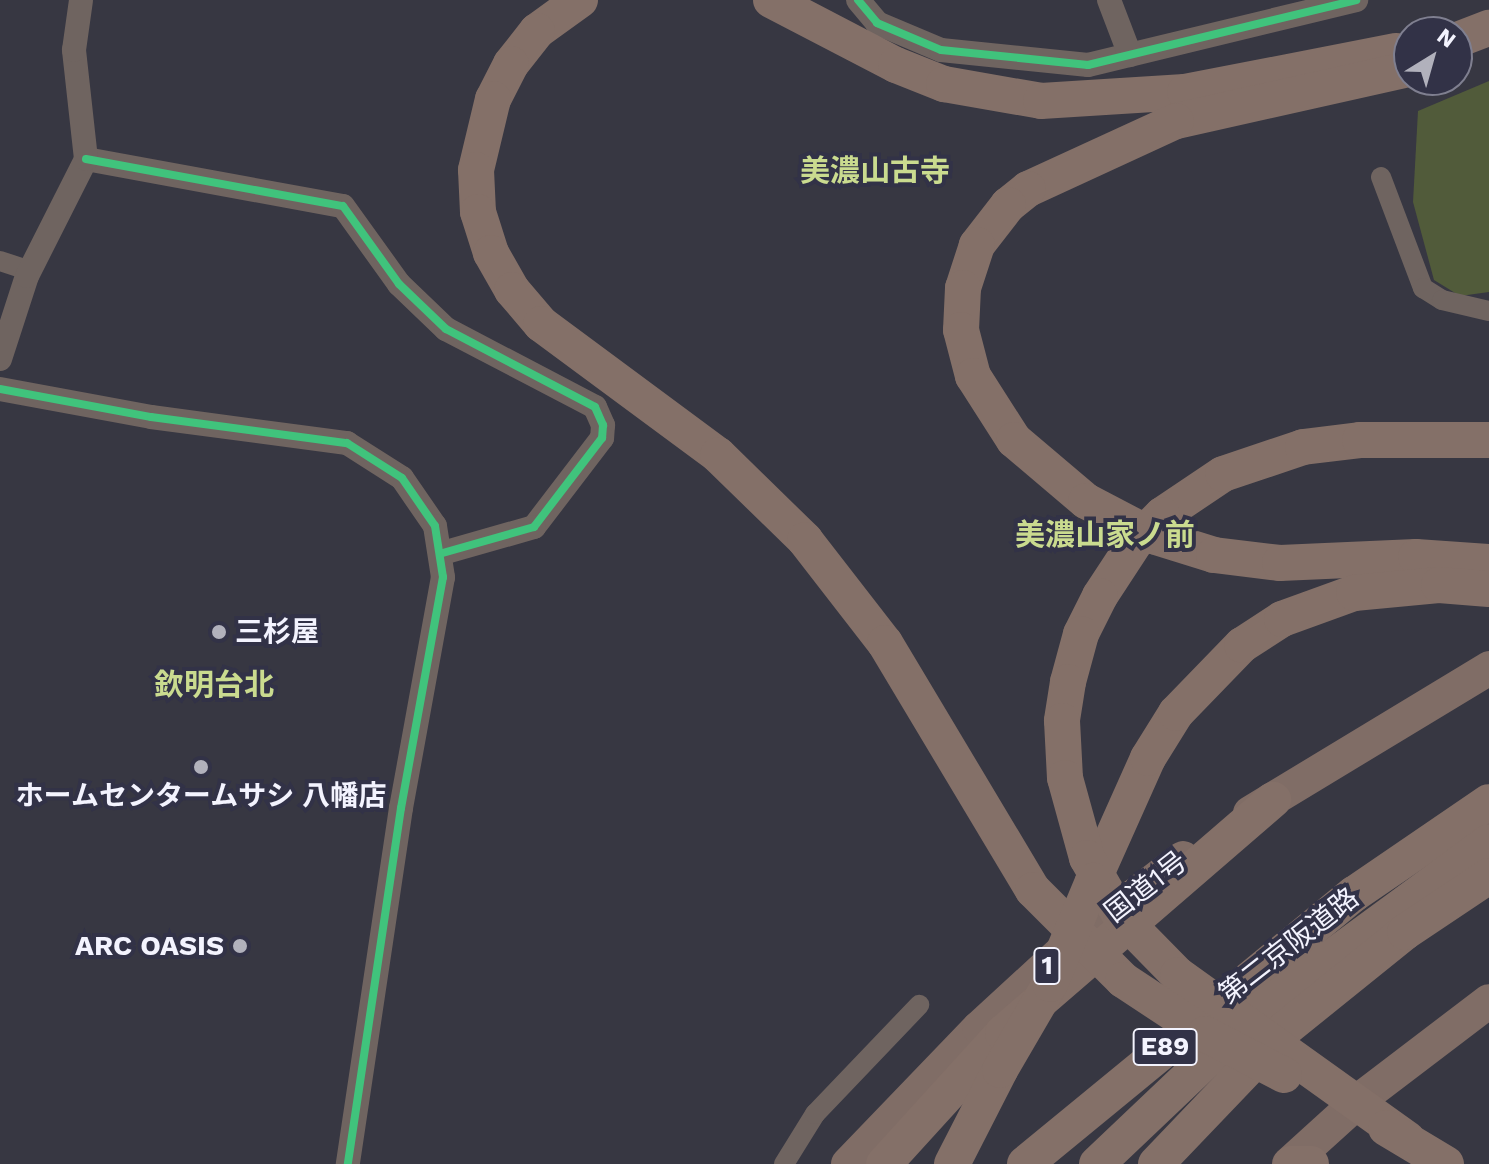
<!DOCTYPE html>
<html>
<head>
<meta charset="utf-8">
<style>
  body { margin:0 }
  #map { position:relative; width:1489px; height:1164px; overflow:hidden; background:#373742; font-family:"Work Sans","Noto Sans JP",sans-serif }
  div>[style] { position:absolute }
  .green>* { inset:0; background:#515b3a }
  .minor>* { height:20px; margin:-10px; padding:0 10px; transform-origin:10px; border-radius:10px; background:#6f6460 }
  .tertiary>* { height:24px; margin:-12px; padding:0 12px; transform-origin:12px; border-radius:12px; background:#6f6460 }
  .trunk>* { height:34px; margin:-17px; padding:0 17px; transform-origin:17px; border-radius:17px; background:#806d66 }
  .motorway>* { height:36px; margin:-18px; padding:0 18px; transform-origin:18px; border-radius:18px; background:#847068 }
  .motorway-bridge>* { height:36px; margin:-18px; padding:0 18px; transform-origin:18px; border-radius:18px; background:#847068 }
  .cycleway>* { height:8px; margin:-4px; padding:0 4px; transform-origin:4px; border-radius:4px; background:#40c37c }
  .dots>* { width:22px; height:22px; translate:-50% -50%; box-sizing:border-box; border:4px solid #323247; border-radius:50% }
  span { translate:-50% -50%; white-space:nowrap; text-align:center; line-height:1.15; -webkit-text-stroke:8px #323247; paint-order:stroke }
  .shield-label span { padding:2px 6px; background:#323247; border:2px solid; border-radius:6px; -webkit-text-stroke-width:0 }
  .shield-label { font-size:26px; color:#f3f3fe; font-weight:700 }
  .poi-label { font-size:28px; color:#f3f3fe; font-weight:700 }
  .left { translate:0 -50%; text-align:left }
  .right { translate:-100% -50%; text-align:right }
  .street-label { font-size:28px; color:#f3f3fe }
  .neighbourhood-label { font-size:30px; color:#cadb8f; font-weight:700 }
  .north { position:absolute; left:1393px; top:16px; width:80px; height:80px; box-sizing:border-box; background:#323247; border:2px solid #7f7f90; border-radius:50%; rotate:37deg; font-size:22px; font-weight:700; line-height:32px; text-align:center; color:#f3f3fe }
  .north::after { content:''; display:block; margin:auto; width:28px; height:36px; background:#b1b1bc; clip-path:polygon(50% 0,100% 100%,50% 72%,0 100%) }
</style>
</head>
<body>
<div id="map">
  <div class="green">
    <i style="clip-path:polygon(1489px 81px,1489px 292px,1460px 296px,1434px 280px,1413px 202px,1418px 111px)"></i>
  </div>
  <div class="minor">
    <i style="left:1381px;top:177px;width:119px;rotate:69.3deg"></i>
    <i style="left:1423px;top:288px;width:22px;rotate:32deg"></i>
    <i style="left:1442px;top:300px;width:48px;rotate:13.2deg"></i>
    <i style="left:0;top:261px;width:32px;rotate:18deg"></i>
    <i style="left:784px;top:1164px;width:59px;rotate:-58.2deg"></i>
    <i style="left:815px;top:1114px;width:151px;rotate:-46.3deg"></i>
  </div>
  <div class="tertiary">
    <i style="left:858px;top:0;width:30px;rotate:50deg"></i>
    <i style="left:877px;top:23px;width:69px;rotate:22.9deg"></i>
    <i style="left:941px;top:50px;width:148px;rotate:5.8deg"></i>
    <i style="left:1088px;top:65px;width:276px;rotate:-13.6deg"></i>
    <i style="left:1109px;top:0;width:59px;rotate:69.1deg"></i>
    <i style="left:86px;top:159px;width:261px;rotate:10.4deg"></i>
    <i style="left:343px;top:206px;width:96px;rotate:54.3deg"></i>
    <i style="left:399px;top:284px;width:65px;rotate:43.8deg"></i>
    <i style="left:446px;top:329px;width:168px;rotate:27.6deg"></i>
    <i style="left:595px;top:407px;width:20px;rotate:66deg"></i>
    <i style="left:603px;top:425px;width:13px;rotate:94deg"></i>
    <i style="left:602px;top:438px;width:112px;rotate:127.4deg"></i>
    <i style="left:534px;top:527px;width:95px;rotate:164.1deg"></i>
    <i style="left:0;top:359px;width:87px;rotate:-72deg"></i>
    <i style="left:27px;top:276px;width:131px;rotate:-63.2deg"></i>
    <i style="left:86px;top:159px;width:110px;rotate:-96.3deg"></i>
    <i style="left:74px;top:50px;width:50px;rotate:-82deg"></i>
    <i style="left:0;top:389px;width:154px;rotate:10.5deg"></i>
    <i style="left:151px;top:417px;width:198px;rotate:7.6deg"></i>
    <i style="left:347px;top:443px;width:65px;rotate:32.5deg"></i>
    <i style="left:402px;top:478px;width:58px;rotate:55.5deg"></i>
    <i style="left:435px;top:526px;width:52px;rotate:81.1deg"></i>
    <i style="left:443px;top:577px;width:235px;rotate:100.3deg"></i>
    <i style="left:401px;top:808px;width:360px;rotate:98.5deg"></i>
  </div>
  <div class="trunk">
    <i style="left:1250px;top:813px;width:280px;rotate:-31.2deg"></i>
    <i style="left:848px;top:1164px;width:189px;rotate:-46.1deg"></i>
    <i style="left:979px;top:1028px;width:117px;rotate:-42.6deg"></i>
    <i style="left:1065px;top:949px;width:149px;rotate:-37.6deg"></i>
    <i style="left:1289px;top:1164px;width:100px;rotate:-42.2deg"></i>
    <i style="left:1363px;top:1097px;width:158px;rotate:-37.3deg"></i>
  </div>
  <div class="motorway">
    <i style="left:580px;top:0;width:53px;rotate:144.2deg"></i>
    <i style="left:537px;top:31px;width:42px;rotate:128.2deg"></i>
    <i style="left:511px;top:64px;width:39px;rotate:117deg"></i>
    <i style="left:493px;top:99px;width:73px;rotate:103.5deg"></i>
    <i style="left:476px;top:170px;width:42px;rotate:87.3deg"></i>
    <i style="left:478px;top:212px;width:43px;rotate:72.4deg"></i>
    <i style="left:491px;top:253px;width:43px;rotate:60.4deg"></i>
    <i style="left:512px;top:290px;width:45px;rotate:49.5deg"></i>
    <i style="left:541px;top:324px;width:220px;rotate:36.5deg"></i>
    <i style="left:718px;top:455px;width:122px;rotate:44.3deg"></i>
    <i style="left:805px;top:540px;width:130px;rotate:52.2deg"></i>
    <i style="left:885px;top:643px;width:288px;rotate:59.1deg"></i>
    <i style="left:771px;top:0;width:141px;rotate:27.5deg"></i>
    <i style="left:896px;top:65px;width:52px;rotate:21.6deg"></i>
    <i style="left:944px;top:84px;width:98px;rotate:9.9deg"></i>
    <i style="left:1041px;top:101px;width:144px;rotate:-3.6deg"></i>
    <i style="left:1185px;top:92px;width:215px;rotate:-11deg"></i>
    <i style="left:1457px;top:40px;width:34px;rotate:-21deg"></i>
    <i style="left:1409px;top:69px;width:239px;rotate:167.4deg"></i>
    <i style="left:1176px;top:121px;width:163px;rotate:155.3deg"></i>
    <i style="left:1028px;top:189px;width:26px;rotate:141deg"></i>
    <i style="left:1008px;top:205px;width:51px;rotate:127.8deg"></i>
    <i style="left:977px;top:245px;width:45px;rotate:108deg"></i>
    <i style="left:963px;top:288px;width:42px;rotate:92.7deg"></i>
    <i style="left:961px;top:330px;width:48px;rotate:75.4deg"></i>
    <i style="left:973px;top:376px;width:76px;rotate:57.4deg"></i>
    <i style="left:1014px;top:440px;width:94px;rotate:40.3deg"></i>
    <i style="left:1086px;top:501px;width:76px;rotate:27.6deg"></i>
    <i style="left:1153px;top:536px;width:64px;rotate:17.3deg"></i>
    <i style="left:1214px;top:555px;width:66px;rotate:6.9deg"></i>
    <i style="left:1280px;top:563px;width:136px;rotate:-2.5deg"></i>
    <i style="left:1416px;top:557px;width:73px;rotate:3.9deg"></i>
    <i style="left:1162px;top:515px;width:73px;rotate:-33.9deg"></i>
    <i style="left:1223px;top:474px;width:84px;rotate:-18.6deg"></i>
    <i style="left:1303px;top:447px;width:57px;rotate:-7deg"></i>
    <i style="left:1360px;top:440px;width:129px"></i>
    <i style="left:1093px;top:881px;width:135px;rotate:-65.9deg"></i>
    <i style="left:1148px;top:758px;width:53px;rotate:-58.1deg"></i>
    <i style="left:1176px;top:713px;width:95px;rotate:-45.9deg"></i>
    <i style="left:1242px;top:645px;width:48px;rotate:-33deg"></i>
    <i style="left:1282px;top:619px;width:77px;rotate:-19.9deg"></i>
    <i style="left:1354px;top:593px;width:85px;rotate:-5.4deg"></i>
    <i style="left:1439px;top:585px;width:50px;rotate:4.6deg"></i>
    <i style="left:884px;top:1164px;width:177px;rotate:-47.7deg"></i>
    <i style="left:1003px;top:1033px;width:357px;rotate:-40.8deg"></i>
    <i style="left:952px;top:1164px;width:106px;rotate:-62.9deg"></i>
    <i style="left:1025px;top:1164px;width:426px;rotate:-39.4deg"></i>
    <i style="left:1354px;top:894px;width:163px;rotate:-34.3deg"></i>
    <i style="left:1097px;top:1164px;width:219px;rotate:-43.5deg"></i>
    <i style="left:1256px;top:1013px;width:289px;rotate:-36.3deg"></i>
    <i style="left:1156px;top:1164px;width:188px;rotate:-46.3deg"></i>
    <i style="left:1286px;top:1028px;width:153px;rotate:-38.9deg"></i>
    <i style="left:1405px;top:932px;width:101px;rotate:-33.7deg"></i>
    <i style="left:1291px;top:1164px;width:20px"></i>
  </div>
  <div class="motorway-bridge">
    <i style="left:1162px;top:515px;width:37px;rotate:135deg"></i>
    <i style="left:1136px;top:541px;width:66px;rotate:123.2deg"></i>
    <i style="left:1100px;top:596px;width:42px;rotate:116.6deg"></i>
    <i style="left:1081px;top:634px;width:50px;rotate:105.2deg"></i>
    <i style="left:1068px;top:682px;width:39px;rotate:99deg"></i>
    <i style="left:1062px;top:721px;width:57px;rotate:87deg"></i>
    <i style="left:1065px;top:778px;width:83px;rotate:74.6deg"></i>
    <i style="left:1087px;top:858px;width:68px;rotate:60deg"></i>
    <i style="left:1121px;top:917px;width:81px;rotate:45.5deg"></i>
    <i style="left:1178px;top:975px;width:282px;rotate:35.6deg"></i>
    <i style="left:1033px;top:890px;width:127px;rotate:45deg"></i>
    <i style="left:1123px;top:980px;width:98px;rotate:33.4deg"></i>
    <i style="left:1205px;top:1034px;width:89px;rotate:27.4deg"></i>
    <i style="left:1000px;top:1070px;width:99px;rotate:-59.8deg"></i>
    <i style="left:1050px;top:984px;width:112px;rotate:-67.3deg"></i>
    <i style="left:1386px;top:1128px;width:70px;rotate:31deg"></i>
  </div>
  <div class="cycleway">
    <i style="left:858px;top:0;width:30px;rotate:50deg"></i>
    <i style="left:877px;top:23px;width:69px;rotate:22.9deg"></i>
    <i style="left:941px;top:50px;width:148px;rotate:5.8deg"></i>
    <i style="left:1088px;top:65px;width:276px;rotate:-13.6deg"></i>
    <i style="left:86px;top:159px;width:261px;rotate:10.4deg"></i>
    <i style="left:343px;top:206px;width:96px;rotate:54.3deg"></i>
    <i style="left:399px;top:284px;width:65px;rotate:43.8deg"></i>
    <i style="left:446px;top:329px;width:168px;rotate:27.6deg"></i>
    <i style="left:595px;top:407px;width:20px;rotate:66deg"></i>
    <i style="left:603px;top:425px;width:13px;rotate:94deg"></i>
    <i style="left:602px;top:438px;width:112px;rotate:127.4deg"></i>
    <i style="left:534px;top:527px;width:95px;rotate:164.1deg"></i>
    <i style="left:0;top:389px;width:154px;rotate:10.5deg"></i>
    <i style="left:151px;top:417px;width:198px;rotate:7.6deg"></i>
    <i style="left:347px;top:443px;width:65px;rotate:32.5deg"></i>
    <i style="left:402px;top:478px;width:58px;rotate:55.5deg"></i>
    <i style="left:435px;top:526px;width:52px;rotate:81.1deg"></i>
    <i style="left:443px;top:577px;width:235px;rotate:100.3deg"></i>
    <i style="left:401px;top:808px;width:360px;rotate:98.5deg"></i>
  </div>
  <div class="dots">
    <i style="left:219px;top:632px;background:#b1b1bc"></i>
    <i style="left:201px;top:767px;background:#b1b1bc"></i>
    <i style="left:240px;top:946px;background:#b1b1bc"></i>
  </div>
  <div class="shield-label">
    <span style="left:1047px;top:966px">1</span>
    <span style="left:1165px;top:1047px">E89</span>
  </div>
  <div class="poi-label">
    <span class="left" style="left:235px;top:632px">三杉屋</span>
    <span style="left:201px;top:796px">ホームセンタームサシ 八幡店</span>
    <span class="right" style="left:224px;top:946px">ARC OASIS</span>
  </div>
  <div class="street-label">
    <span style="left:1146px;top:887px;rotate:-38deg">国道1号</span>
    <span style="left:1289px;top:946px;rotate:-38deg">第二京阪道路</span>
  </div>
  <div class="neighbourhood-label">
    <span style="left:875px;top:171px">美濃山古寺</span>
    <span style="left:1105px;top:535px">美濃山家ノ前</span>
    <span style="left:214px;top:685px">欽明台北</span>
  </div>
  <div class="north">N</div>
</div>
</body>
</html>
